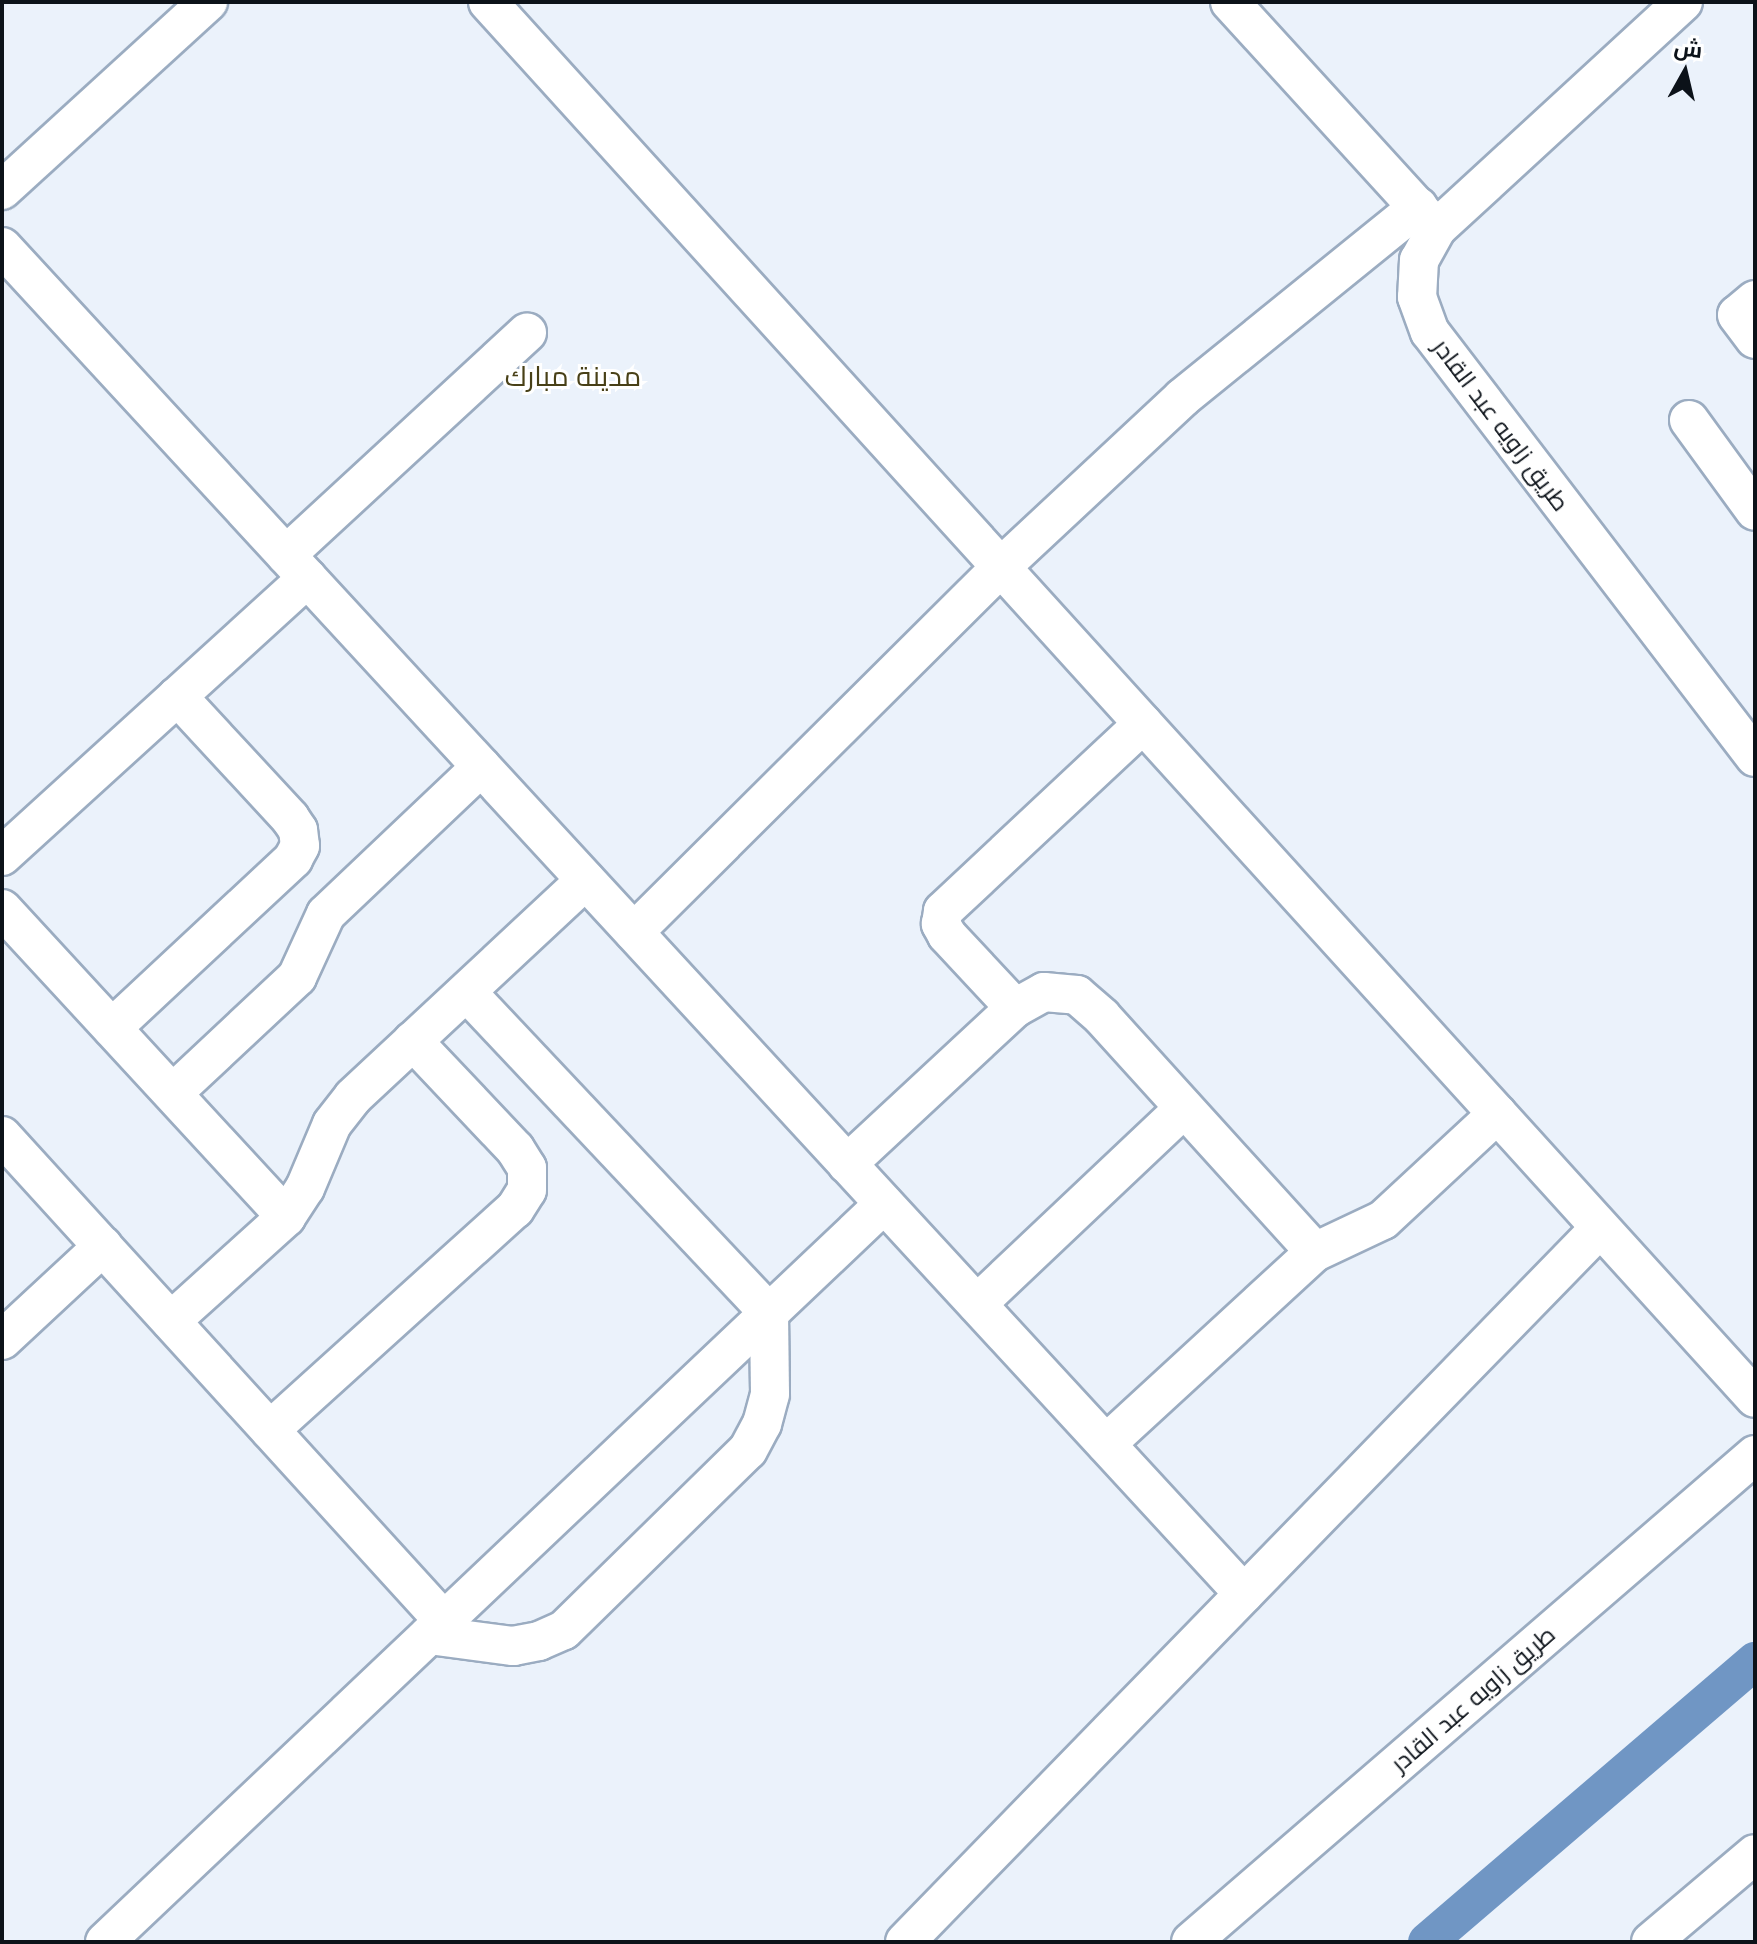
<!DOCTYPE html>
<html>
<head>
<meta charset="utf-8">
<style>
  body { margin:0 }
  #map { position:relative; width:1757px; height:1944px; overflow:hidden; background:#ebf2fb; font-family:Quicksand,Cairo,sans-serif }
  div>[style] { position:absolute }
  .canal>* { height:38px; margin:-19px; padding:0 19px; transform-origin:19px; border-radius:19px; background:#7096c4 }
  .roads { filter:drop-shadow(2px 0 #9bacc1) drop-shadow(-2px 0 #9bacc1) drop-shadow(0 2px #9bacc1) drop-shadow(0 -2px #9bacc1) }
  .minor>* { height:38px; margin:-19px; padding:0 19px; transform-origin:19px; border-radius:19px; background:#fff }
  span { translate:-50% -50%; white-space:nowrap; text-align:center; line-height:1.15; -webkit-text-stroke:6px #fff; paint-order:stroke }
  .street-label { font-size:24px; color:#0c1219 }
  .quarter-label { font-size:28px; color:#484017 }
  .frame { position:absolute; inset:0; border:4px solid #0c1219; pointer-events:none }
  .north { position:absolute; left:1645px; top:32px; width:80px; height:80px; -webkit-text-stroke:6px #fff; paint-order:stroke; rotate:8deg; font-size:22px; font-weight:700; line-height:32px; text-align:center; color:#0c1219 }
  .north::after { content:''; display:block; margin:auto; width:28px; height:36px; background:#0c1219; clip-path:polygon(50% 0,100% 100%,50% 72%,0 100%) }
</style>
</head>
<body>
<div id="map">
  <div class="canal">
    <i style="left:1427px;top:1942px;width:432px;rotate:-40.6deg"></i>
  </div>
  <div class="roads">
    <div class="minor">
      <i style="left:488px;top:2px;width:1885px;rotate:47.77deg"></i>
      <i style="left:1230px;top:2px;width:301px;rotate:47.6deg"></i>
      <i style="left:1683px;top:2px;width:334px;rotate:137.4deg"></i>
      <i style="left:1437px;top:228px;width:37px;rotate:119deg"></i>
      <i style="left:1419px;top:260px;width:37px;rotate:93deg"></i>
      <i style="left:1417px;top:297px;width:37px;rotate:70deg"></i>
      <i style="left:1430px;top:332px;width:535px;rotate:52.59deg"></i>
      <i style="left:2px;top:190px;width:279px;rotate:-42.4deg"></i>
      <i style="left:2px;top:247px;width:1832px;rotate:47.32deg"></i>
      <i style="left:1755px;top:300px;width:23px;rotate:140deg"></i>
      <i style="left:1737px;top:315px;width:30px;rotate:53deg"></i>
      <i style="left:1689px;top:420px;width:112px;rotate:54deg"></i>
      <i style="left:286px;top:555px;width:328px;rotate:-42.7deg"></i>
      <i style="left:2px;top:856px;width:413px;rotate:-42.3deg"></i>
      <i style="left:2px;top:909px;width:419px;rotate:47.3deg"></i>
      <i style="left:634px;top:932px;width:518px;rotate:-44.84deg"></i>
      <i style="left:1001px;top:567px;width:248px;rotate:-43deg"></i>
      <i style="left:1182px;top:398px;width:304px;rotate:-39deg"></i>
      <i style="left:1015px;top:1008px;width:100px;rotate:-133deg"></i>
      <i style="left:947px;top:935px;width:13px;rotate:-119deg"></i>
      <i style="left:941px;top:924px;width:13px;rotate:-81deg"></i>
      <i style="left:943px;top:911px;width:274px;rotate:-43.1deg"></i>
      <i style="left:112px;top:1028px;width:248px;rotate:-43deg"></i>
      <i style="left:293px;top:859px;width:15px;rotate:-62deg"></i>
      <i style="left:300px;top:846px;width:16px;rotate:-97deg"></i>
      <i style="left:298px;top:830px;width:14px;rotate:-124deg"></i>
      <i style="left:290px;top:818px;width:166px;rotate:-132.8deg"></i>
      <i style="left:173px;top:1093px;width:170px;rotate:-43.1deg"></i>
      <i style="left:297px;top:977px;width:69px;rotate:-65.3deg"></i>
      <i style="left:326px;top:914px;width:214px;rotate:-43.5deg"></i>
      <i style="left:2px;top:1136px;width:656px;rotate:47.66deg"></i>
      <i style="left:847px;top:1164px;width:229px;rotate:-42.9deg"></i>
      <i style="left:1015px;top:1008px;width:33px;rotate:-29deg"></i>
      <i style="left:1044px;top:992px;width:33px;rotate:5deg"></i>
      <i style="left:1077px;top:995px;width:33px;rotate:41deg"></i>
      <i style="left:1102px;top:1017px;width:317px;rotate:47.8deg"></i>
      <i style="left:977px;top:1304px;width:285px;rotate:-43.4deg"></i>
      <i style="left:171px;top:1321px;width:155px;rotate:-42.1deg"></i>
      <i style="left:286px;top:1217px;width:35px;rotate:-57deg"></i>
      <i style="left:305px;top:1188px;width:69px;rotate:-67.1deg"></i>
      <i style="left:332px;top:1124px;width:34px;rotate:-52deg"></i>
      <i style="left:353px;top:1097px;width:318px;rotate:-43deg"></i>
      <i style="left:2px;top:1340px;width:138px;rotate:-42.9deg"></i>
      <i style="left:270px;top:1430px;width:330px;rotate:-42.1deg"></i>
      <i style="left:515px;top:1209px;width:22px;rotate:-58deg"></i>
      <i style="left:527px;top:1190px;width:22px;rotate:-90deg"></i>
      <i style="left:527px;top:1168px;width:22px;rotate:-122deg"></i>
      <i style="left:515px;top:1149px;width:149px;rotate:-133.4deg"></i>
      <i style="left:1106px;top:1444px;width:284px;rotate:-42.6deg"></i>
      <i style="left:1315px;top:1252px;width:75px;rotate:-25.2deg"></i>
      <i style="left:1383px;top:1220px;width:156px;rotate:-42.9deg"></i>
      <i style="left:429px;top:1635px;width:85px;rotate:7.5deg"></i>
      <i style="left:513px;top:1646px;width:26px;rotate:-11deg"></i>
      <i style="left:539px;top:1641px;width:27px;rotate:-24deg"></i>
      <i style="left:564px;top:1630px;width:257px;rotate:-44.4deg"></i>
      <i style="left:748px;top:1450px;width:30px;rotate:-62deg"></i>
      <i style="left:762px;top:1424px;width:31px;rotate:-75deg"></i>
      <i style="left:770px;top:1394px;width:81px;rotate:-90.7deg"></i>
      <i style="left:769px;top:1313px;width:441px;rotate:-133.3deg"></i>
      <i style="left:105px;top:1942px;width:1073px;rotate:-43.45deg"></i>
      <i style="left:905px;top:1942px;width:996px;rotate:-45.77deg"></i>
      <i style="left:1191px;top:1942px;width:745px;rotate:-40.81deg"></i>
      <i style="left:1651px;top:1942px;width:136px;rotate:-40.2deg"></i>
    </div>
  </div>
  <div class="street-label">
    <span style="left:1501px;top:425px;rotate:53deg">طريق زاويه عبد القادر</span>
    <span style="left:1473px;top:1699px;rotate:-41deg">طريق زاويه عبد القادر</span>
  </div>
  <div class="quarter-label">
    <span style="left:573px;top:376px">مدينة مبارك</span>
  </div>
  <div class="frame"></div>
  <div class="north">ش</div>
</div>
</body>
</html>
